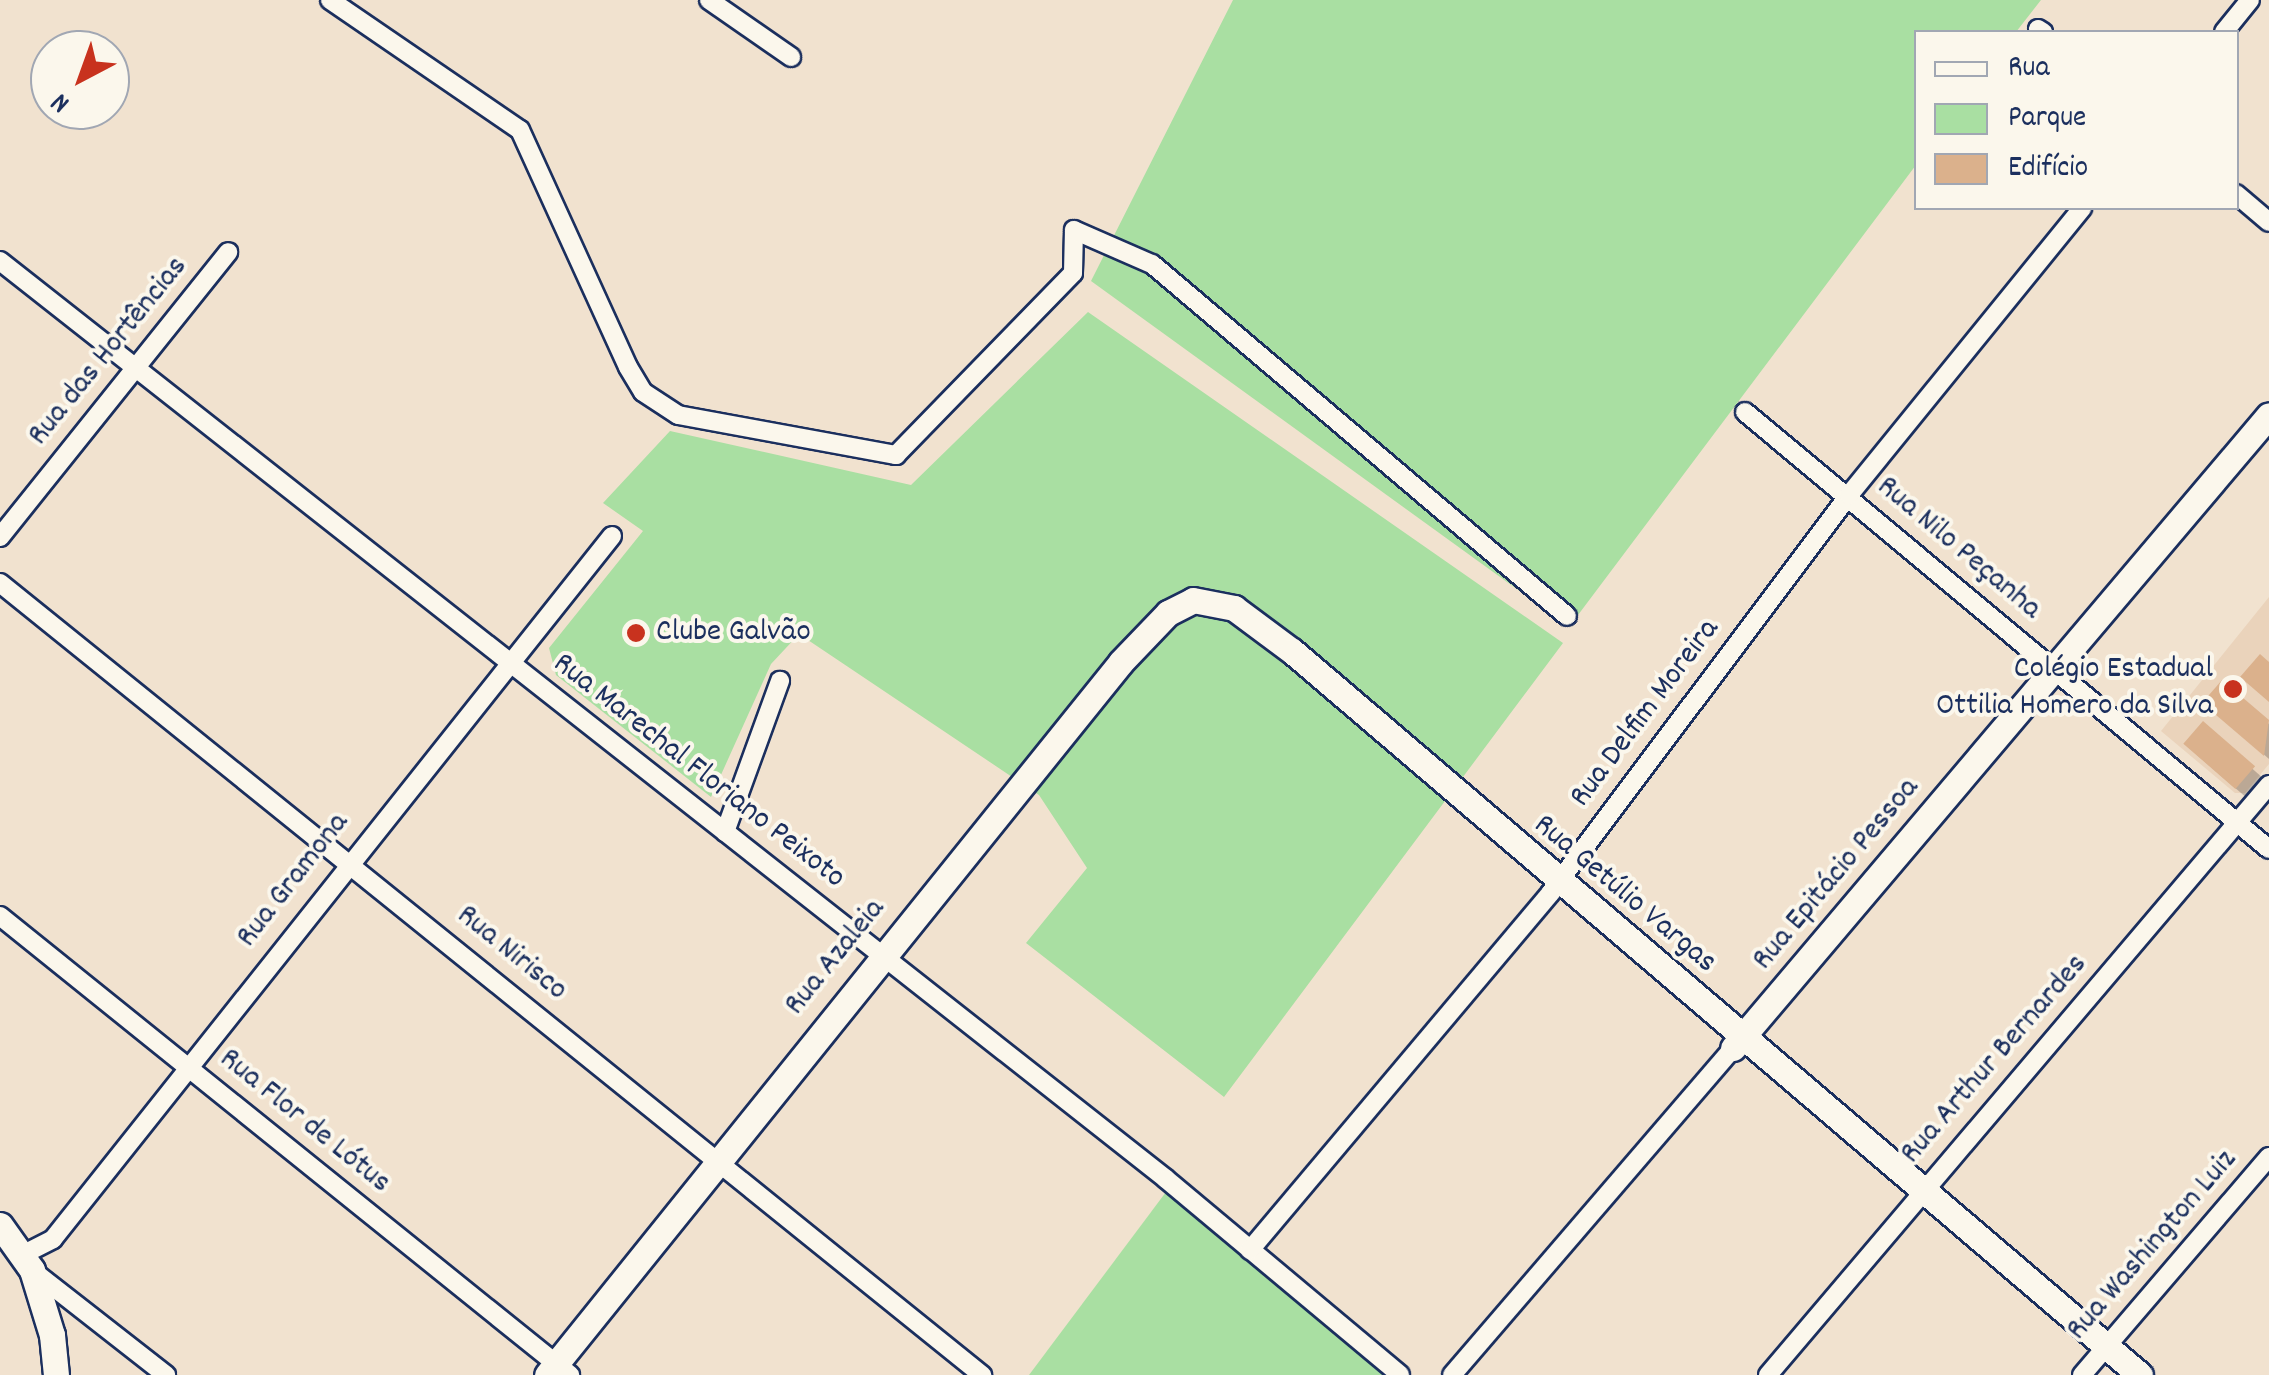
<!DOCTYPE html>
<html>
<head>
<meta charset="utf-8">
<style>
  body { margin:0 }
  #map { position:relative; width:2269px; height:1375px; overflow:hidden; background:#f1e2cf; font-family:Dekko,sans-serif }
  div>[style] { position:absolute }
  .built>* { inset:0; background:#ead3bb }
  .green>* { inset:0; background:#a9dfa2 }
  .shadow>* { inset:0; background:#0003 }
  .building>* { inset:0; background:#dbb18c; transform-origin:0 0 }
  .roads { filter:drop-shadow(2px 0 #1b2f5e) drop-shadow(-2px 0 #1b2f5e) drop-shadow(0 2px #1b2f5e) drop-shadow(0 -2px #1b2f5e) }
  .street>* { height:18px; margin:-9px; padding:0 9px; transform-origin:9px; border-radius:9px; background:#fbf7ec }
  .secondary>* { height:25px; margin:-12.5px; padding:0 12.5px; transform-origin:12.5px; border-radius:12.5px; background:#fbf7ec }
  .dots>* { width:28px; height:28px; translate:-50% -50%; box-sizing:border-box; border:5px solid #fbf7ec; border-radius:50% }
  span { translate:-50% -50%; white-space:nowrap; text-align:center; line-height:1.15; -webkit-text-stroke:8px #fbf7ec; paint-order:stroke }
  .street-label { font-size:32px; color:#1b2f5e }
  .poi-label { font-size:32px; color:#1b2f5e }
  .left { translate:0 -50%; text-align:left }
  .right { translate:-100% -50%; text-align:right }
  .legend { position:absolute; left:1914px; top:30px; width:325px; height:180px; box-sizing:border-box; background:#fbf7ec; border:2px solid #a1a7b3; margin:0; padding:12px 18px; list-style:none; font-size:30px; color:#1b2f5e }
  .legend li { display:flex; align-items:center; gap:20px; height:50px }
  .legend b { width:50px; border:2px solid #a1a7b3 }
  .north { position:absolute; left:30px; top:30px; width:100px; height:100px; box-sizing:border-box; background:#fbf7ec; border:2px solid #a1a7b3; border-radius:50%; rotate:221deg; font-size:28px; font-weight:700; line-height:40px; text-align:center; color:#1b2f5e }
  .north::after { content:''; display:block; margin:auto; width:35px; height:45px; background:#c8321e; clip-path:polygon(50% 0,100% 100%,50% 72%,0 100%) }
</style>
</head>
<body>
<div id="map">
  <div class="built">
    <i style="clip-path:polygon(2269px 597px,2269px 764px,2245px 793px,2235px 793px,2161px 731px)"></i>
  </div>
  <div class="green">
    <i style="clip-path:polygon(1233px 0,2041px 0,2016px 32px,1916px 32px,1916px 165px,1569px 627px,1091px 281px)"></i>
    <i style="clip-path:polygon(1088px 312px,1563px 643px,1224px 1097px,1026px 943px,1087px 868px,1039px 795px,799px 634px,771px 664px,711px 797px,556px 675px,549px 648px,643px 531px,603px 503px,670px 431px,911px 485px)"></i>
    <i style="clip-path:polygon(1169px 1188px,1399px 1375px,1029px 1375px)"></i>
  </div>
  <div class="shadow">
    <i style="clip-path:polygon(2223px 683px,2269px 724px,2269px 759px,2217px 713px)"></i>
    <i style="clip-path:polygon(2203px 725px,2264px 779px,2248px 799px,2197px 755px)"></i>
  </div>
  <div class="building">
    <i style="clip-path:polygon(2260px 654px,2269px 662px,2269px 702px,2240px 677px)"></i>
    <i style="clip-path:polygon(2222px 680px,2269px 720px,2264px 756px,2202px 703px)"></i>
    <i style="left:2203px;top:721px;width:69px;height:30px;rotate:41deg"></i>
  </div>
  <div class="roads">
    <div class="street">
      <i style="left:330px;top:0;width:230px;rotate:34.4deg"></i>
      <i style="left:520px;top:130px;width:260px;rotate:65.5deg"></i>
      <i style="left:628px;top:367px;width:29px;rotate:59deg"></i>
      <i style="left:643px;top:392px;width:42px;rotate:33.3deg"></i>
      <i style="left:678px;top:415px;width:222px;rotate:10.4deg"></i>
      <i style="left:896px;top:455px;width:254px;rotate:-45.8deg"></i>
      <i style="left:1073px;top:273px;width:43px;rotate:-88.7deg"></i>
      <i style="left:1074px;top:230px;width:85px;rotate:23.6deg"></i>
      <i style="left:1152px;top:264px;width:544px;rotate:40.3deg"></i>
      <i style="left:709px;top:0;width:100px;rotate:34.8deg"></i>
      <i style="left:2038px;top:29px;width:6px;rotate:31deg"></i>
      <i style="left:2224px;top:32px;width:41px;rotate:-50.9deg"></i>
      <i style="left:2236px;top:194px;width:43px;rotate:40.3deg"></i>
      <i style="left:0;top:261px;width:1484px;rotate:38.21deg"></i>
      <i style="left:1166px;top:1179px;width:305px;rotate:39.9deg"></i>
      <i style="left:1745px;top:412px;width:682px;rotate:39.83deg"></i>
      <i style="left:0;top:537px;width:365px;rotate:-51.3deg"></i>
      <i style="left:0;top:583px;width:1262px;rotate:38.89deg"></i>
      <i style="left:725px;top:832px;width:161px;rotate:-70deg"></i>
      <i style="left:0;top:916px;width:732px;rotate:38.84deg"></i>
      <i style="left:1250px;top:1250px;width:468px;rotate:-49.9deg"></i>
      <i style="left:1551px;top:892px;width:496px;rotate:-53.1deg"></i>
      <i style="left:1849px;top:495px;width:370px;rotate:-50.9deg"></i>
      <i style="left:20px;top:1256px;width:37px;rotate:-27deg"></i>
      <i style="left:53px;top:1239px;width:898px;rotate:-51.51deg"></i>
      <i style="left:33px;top:1271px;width:169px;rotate:38deg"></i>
      <i style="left:1452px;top:1375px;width:431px;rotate:-49.3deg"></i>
      <i style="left:1768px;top:1375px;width:774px;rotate:-49.66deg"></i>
      <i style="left:2082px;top:1375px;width:287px;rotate:-49.4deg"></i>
    </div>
    <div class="secondary">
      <i style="left:1733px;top:1048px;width:829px;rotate:-49.74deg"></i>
      <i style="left:0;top:1225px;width:55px;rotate:54.6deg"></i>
      <i style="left:32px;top:1270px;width:68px;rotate:72.9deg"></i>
      <i style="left:52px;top:1335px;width:40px;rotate:84.3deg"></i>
      <i style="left:547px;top:1375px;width:915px;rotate:-51.16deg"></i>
      <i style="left:1121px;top:662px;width:68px;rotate:-46.2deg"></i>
      <i style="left:1168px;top:613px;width:28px;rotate:-27deg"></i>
      <i style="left:1193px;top:600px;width:42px;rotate:11deg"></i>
      <i style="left:1234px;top:608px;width:72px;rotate:36.6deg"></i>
      <i style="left:1292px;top:651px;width:1115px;rotate:40.49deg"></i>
    </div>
  </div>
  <div class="dots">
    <i style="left:636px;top:633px;background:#c8321e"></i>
    <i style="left:2233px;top:689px;background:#c8321e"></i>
  </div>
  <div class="street-label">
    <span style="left:109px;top:352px;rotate:-51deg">Rua das Hortências</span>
    <span style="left:1958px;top:549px;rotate:40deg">Rua Nilo Peçanha</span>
    <span style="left:1646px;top:714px;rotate:-53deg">Rua Delfim Moreira</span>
    <span style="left:698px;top:772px;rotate:38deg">Rua Marechal Floriano Peixoto</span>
    <span style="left:1837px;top:875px;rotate:-50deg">Rua Epitácio Pessoa</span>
    <span style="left:294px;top:881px;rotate:-52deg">Rua Gramona</span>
    <span style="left:1624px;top:895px;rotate:40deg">Rua Getúlio Vargas</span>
    <span style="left:511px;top:954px;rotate:39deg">Rua Nirisco</span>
    <span style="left:836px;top:958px;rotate:-51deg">Rua Azaleia</span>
    <span style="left:1995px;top:1060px;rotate:-49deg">Rua Arthur Bernardes</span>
    <span style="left:304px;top:1122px;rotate:39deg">Rua Flor de Lótus</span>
    <span style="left:2153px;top:1246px;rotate:-49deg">Rua Washington Luiz</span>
  </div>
  <div class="poi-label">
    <span class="left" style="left:656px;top:633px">Clube Galvão</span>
    <span class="right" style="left:2213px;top:689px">Colégio Estadual<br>Ottilia Homero da Silva</span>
  </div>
  <ul class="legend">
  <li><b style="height:12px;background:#fbf7ec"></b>Rua</li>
  <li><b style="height:28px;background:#a9dfa2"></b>Parque</li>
  <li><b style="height:28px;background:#dbb18c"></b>Edifício</li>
  </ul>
  <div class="north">N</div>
</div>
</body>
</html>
